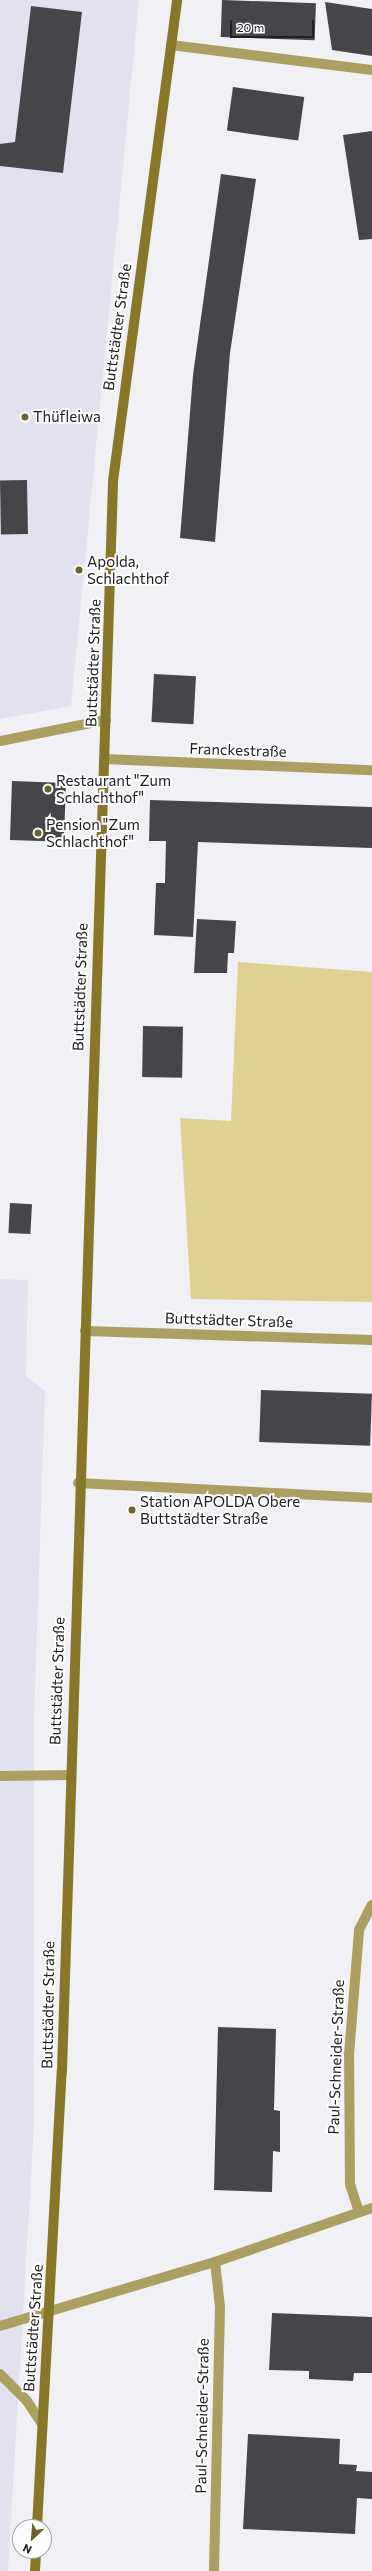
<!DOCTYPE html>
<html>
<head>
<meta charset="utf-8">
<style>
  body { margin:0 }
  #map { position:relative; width:372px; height:2571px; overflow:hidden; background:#f0f0f5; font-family:Commissioner,sans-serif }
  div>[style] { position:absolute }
  .built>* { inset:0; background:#e2e2ee }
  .green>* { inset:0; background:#dfd192 }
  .building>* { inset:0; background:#46464a; transform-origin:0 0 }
  .street>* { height:10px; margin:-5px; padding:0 5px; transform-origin:5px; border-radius:5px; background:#ac9f62 }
  .secondary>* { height:10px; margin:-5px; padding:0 5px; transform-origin:5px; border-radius:5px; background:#877728 }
  .dots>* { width:11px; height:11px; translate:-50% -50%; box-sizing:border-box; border:2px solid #fdfdfe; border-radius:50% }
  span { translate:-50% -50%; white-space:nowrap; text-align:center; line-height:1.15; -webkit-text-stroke:4px #fdfdfe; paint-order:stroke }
  .street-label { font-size:15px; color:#212123 }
  .poi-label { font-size:15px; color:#212123 }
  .left { translate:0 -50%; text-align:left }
  .north { position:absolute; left:12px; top:2519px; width:40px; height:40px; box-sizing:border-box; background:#fdfdfe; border:1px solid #a5a5a6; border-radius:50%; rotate:206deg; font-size:11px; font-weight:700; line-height:16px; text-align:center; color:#212123 }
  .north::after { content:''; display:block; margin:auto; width:14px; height:18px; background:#6d612e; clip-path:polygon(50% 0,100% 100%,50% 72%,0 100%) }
  .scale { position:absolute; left:230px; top:20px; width:84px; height:18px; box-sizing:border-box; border:2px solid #212123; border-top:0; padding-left:5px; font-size:12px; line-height:14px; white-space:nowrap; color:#212123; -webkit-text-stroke:3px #fdfdfe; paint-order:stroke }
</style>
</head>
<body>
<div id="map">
  <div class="built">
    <i style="clip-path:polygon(0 0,139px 0,71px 706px,0 719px)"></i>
    <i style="clip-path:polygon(0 1279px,28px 1280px,26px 1376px,45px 1391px,34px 1719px,34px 2125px,8px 2571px,0 2571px)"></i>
  </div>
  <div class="green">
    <i style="clip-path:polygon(238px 962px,372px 972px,372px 1302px,191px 1299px,180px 1118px,231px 1121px)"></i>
  </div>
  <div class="building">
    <i style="left:222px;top:0;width:94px;height:37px;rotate:2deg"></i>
    <i style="clip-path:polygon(325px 2px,372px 9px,372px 56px,332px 50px)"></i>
    <i style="clip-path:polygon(31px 6px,82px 12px,63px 173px,0 166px,0 144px,15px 142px)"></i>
    <i style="left:233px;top:87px;width:72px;height:44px;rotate:8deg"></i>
    <i style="clip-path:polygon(372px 131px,372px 239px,359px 240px,343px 135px)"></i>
    <i style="clip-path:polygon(221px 174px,256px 179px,230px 353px,215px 542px,180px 538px,193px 375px)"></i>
    <i style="left:27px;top:480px;width:54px;height:27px;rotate:89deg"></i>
    <i style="left:154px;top:674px;width:42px;height:48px;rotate:3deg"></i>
    <i style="left:12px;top:781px;width:54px;height:59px;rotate:2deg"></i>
    <i style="clip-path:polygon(150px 800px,372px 807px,372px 848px,198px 842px,193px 937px,154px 935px,156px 883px,165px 883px,166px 841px,149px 841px)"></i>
    <i style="clip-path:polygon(197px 919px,236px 921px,234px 953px,228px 953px,227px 973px,194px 973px)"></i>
    <i style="left:143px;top:1026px;width:40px;height:51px;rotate:1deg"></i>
    <i style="left:10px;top:1203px;width:22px;height:30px;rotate:3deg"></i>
    <i style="left:261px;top:1390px;width:111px;height:52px;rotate:2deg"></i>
    <i style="clip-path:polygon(218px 2027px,276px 2029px,274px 2110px,280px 2111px,280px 2152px,273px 2151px,272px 2192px,214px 2190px)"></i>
    <i style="clip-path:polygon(272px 2313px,372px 2317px,372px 2373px,354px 2373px,353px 2381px,309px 2379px,309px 2371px,269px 2370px)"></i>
    <i style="clip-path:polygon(248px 2434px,340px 2439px,339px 2464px,357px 2465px,356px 2471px,372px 2472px,372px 2499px,357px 2498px,355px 2534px,243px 2529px)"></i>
  </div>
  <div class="street">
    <i style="left:171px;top:45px;width:203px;rotate:7.1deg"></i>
    <i style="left:0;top:741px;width:108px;rotate:-11.2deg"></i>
    <i style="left:104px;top:759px;width:268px;rotate:2.4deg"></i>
    <i style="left:85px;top:1331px;width:287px;rotate:1.8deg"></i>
    <i style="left:78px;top:1483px;width:294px;rotate:2.9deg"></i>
    <i style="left:0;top:1776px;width:70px;rotate:-0.8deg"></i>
    <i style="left:359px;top:2212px;width:28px;rotate:-108deg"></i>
    <i style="left:350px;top:2185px;width:130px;rotate:-90.4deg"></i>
    <i style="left:349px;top:2055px;width:125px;rotate:-85.4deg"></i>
    <i style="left:359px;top:1930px;width:28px;rotate:-63deg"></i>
    <i style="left:0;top:2326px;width:224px;rotate:-16.6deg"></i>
    <i style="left:215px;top:2262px;width:166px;rotate:-19deg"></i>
    <i style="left:0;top:2374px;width:38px;rotate:45deg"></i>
    <i style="left:27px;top:2401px;width:27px;rotate:57deg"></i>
    <i style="left:214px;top:2571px;width:264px;rotate:-88.7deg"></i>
    <i style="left:220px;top:2307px;width:45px;rotate:-96.3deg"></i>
  </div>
  <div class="secondary">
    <i style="left:37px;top:2527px;width:457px;rotate:-86.9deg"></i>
    <i style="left:62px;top:2071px;width:1591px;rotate:-88.16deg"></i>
    <i style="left:113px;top:481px;width:485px;rotate:-82.4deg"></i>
    <i style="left:35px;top:2571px;width:20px;rotate:-87deg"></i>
  </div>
  <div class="dots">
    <i style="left:25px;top:417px;background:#6d612e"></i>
    <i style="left:79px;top:570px;background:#6d612e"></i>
    <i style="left:48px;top:789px;background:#6d612e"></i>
    <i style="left:38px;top:833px;background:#6d612e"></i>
    <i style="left:132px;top:1510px;background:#6d612e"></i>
  </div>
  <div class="street-label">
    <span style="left:117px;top:327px;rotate:-82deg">Buttstädter Straße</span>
    <span style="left:93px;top:663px;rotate:-88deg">Buttstädter Straße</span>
    <span style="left:238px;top:750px;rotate:2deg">Franckestraße</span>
    <span style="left:80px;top:987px;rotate:-88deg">Buttstädter Straße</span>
    <span style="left:229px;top:1320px;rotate:2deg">Buttstädter Straße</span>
    <span style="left:57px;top:1681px;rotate:-88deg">Buttstädter Straße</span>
    <span style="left:48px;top:2005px;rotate:-89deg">Buttstädter Straße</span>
    <span style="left:336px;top:2057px;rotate:-88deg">Paul-Schneider-Straße</span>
    <span style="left:33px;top:2328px;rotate:-86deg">Buttstädter Straße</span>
    <span style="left:202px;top:2416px;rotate:-89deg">Paul-Schneider-Straße</span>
  </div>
  <div class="poi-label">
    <span class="left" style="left:33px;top:417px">Thüfleiwa</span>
    <span class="left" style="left:87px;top:570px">Apolda,<br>Schlachthof</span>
    <span class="left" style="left:56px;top:789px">Restaurant "Zum<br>Schlachthof"</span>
    <span class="left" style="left:46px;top:833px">Pension "Zum<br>Schlachthof"</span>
    <span class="left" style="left:140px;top:1510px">Station APOLDA Obere<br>Buttstädter Straße</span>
  </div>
  <div class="north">N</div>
  <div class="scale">20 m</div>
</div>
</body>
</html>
